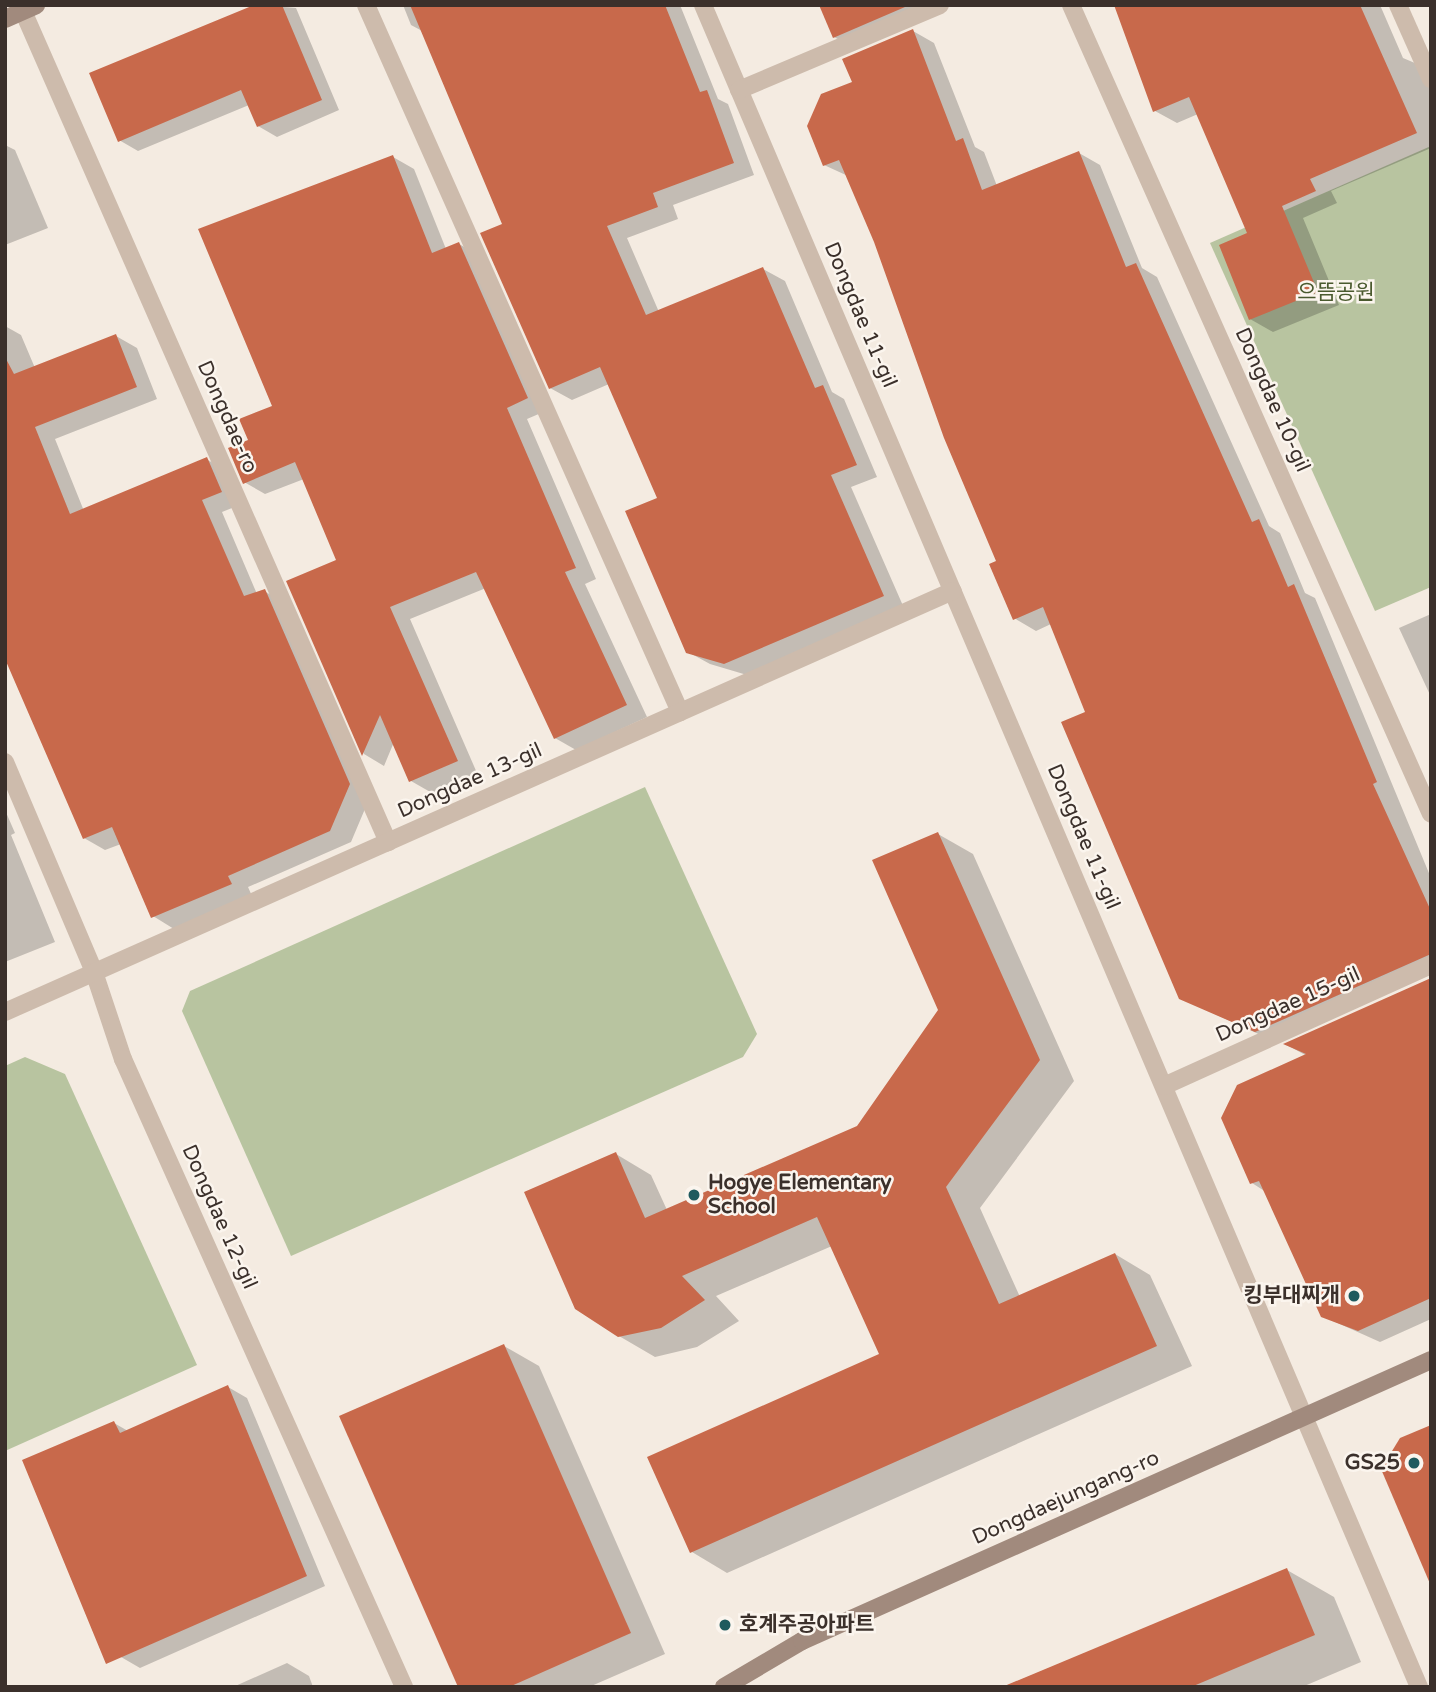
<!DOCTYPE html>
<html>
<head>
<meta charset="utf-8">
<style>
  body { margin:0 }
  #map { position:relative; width:1436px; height:1692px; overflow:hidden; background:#f4ebe1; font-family:"Varela Round","Noto Sans KR",sans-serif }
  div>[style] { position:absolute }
  .green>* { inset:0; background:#b8c4a0 }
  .shadow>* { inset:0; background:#0003 }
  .building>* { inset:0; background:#c8694b }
  .street>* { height:18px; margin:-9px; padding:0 9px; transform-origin:9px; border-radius:9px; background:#cdbbac }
  .secondary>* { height:18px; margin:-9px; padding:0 9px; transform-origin:9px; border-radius:9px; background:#a18a7d }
  .dots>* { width:19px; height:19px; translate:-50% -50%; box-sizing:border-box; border:4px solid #fbf5ee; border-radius:50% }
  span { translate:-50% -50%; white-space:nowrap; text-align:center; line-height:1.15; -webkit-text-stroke:5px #fbf5ee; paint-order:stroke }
  .park-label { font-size:21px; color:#4a5a2e }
  .street-label { font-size:21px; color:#3b302b }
  .poi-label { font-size:21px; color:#3b302b; font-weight:700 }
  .left { translate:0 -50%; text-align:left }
  .right { translate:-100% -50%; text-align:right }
  .frame { position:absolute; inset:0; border:7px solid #3b302b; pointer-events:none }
</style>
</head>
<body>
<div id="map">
  <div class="green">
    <i style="clip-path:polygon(1431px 146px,1431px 587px,1375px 611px,1210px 243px)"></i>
    <i style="clip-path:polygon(645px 787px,757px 1034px,743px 1057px,291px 1256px,182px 1011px,190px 991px)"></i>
    <i style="clip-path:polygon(25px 1057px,65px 1074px,197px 1365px,5px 1451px,5px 1066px)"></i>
  </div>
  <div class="shadow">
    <i style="clip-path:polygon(259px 5px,296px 8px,339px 110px,277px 137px,258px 126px,249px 105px,138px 151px,119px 140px)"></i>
    <i style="clip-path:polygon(403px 5px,680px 5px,718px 99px,728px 104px,754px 175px,673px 205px,678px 219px,627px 238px,659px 312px,763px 269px,785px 281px,832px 392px,844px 399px,877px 477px,851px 487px,904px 608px,747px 675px,710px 664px,688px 652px,659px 499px,609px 384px,572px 400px,550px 388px,505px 225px,424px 32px,411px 25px)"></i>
    <i style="clip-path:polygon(821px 5px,923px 5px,857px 49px,834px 37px)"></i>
    <i style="clip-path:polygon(1115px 5px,1380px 5px,1403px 58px,1429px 69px,1431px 148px,1331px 191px,1337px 203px,1303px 218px,1339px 305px,1273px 332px,1250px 319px,1249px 234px,1198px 114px,1177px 123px,1155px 111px)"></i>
    <i style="clip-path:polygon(913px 31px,934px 43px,975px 147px,984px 152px,997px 186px,1079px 153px,1100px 165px,1142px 268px,1157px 277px,1269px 526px,1280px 533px,1305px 593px,1315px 598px,1431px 878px,1431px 974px,1278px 1043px,1180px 998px,1087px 713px,1051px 624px,1036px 631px,1014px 618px,999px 561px,876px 241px,848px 176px,824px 165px,854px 83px)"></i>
    <i style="clip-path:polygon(5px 145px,15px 150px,48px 228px,5px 245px)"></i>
    <i style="clip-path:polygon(393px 157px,414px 169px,446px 249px,459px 244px,480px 256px,548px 410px,527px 419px,596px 579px,585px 584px,647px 717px,576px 750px,555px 738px,486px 588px,410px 619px,477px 773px,432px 793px,411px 781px,394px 742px,384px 766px,364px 754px,288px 582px,338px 561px,304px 479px,265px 494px,244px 482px,250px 441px,274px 407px)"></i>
    <i style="clip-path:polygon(5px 326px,21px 335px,35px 368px,116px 336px,137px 348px,157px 399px,55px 439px,84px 511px,206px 459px,227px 471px,242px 504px,222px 512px,257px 594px,264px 591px,285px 603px,370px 797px,351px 842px,248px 887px,252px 896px,174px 929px,153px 916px,121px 844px,105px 850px,84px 838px,5px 650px)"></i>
    <i style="clip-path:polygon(1431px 614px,1431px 697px,1399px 628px)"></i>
    <i style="clip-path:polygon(5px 810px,15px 833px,11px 835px,55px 942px,5px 962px)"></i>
    <i style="clip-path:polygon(938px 834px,973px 854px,1074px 1081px,980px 1208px,1020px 1297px,1115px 1254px,1150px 1275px,1192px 1366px,727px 1573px,692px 1552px,881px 1355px,832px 1246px,716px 1296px,739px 1321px,697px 1347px,655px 1357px,619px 1336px,616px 1154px,651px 1175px,667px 1210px,859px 1127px,940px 1010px)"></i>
    <i style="clip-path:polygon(1431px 980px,1431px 1319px,1380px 1342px,1322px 1316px,1266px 1192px,1252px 1183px,1307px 1056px,1287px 1045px)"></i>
    <i style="clip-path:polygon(504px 1346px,539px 1366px,665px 1654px,589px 1687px,460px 1687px)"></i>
    <i style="clip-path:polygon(228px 1387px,247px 1398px,325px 1586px,140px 1668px,121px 1657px,114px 1423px,128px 1431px)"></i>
    <i style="clip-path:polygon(1287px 1570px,1334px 1597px,1361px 1662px,1302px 1687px,1003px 1687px)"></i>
    <i style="clip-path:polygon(287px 1663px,309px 1676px,313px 1687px,233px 1687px)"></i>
  </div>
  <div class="building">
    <i style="clip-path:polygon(254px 5px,282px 5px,322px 100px,257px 127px,241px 90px,118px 142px,89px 73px)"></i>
    <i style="clip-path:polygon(410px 5px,665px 5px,700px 92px,707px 90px,734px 163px,653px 193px,658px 207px,607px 226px,646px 315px,763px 267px,815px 388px,823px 385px,857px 465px,831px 475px,884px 596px,724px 664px,686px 653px,625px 511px,657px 498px,600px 367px,549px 389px,480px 233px,502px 224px)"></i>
    <i style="clip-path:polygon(819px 5px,904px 5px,905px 7px,833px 38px)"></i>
    <i style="clip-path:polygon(1114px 5px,1360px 5px,1417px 133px,1310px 179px,1316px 191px,1282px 206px,1318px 292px,1249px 320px,1219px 245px,1247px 233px,1189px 97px,1153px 112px)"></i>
    <i style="clip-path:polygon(913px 29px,956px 141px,963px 138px,982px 190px,1079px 151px,1126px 267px,1136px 263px,1252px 522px,1259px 519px,1288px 587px,1294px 584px,1377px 782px,1373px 784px,1431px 911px,1431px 954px,1255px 1032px,1179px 999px,1061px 722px,1085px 712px,1043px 607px,1013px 620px,989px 564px,996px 561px,944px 438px,874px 242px,839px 160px,823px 166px,807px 126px,821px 94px,852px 82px,842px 59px)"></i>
    <i style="clip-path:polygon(393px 155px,432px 253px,459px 242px,528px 398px,507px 408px,576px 568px,565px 572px,627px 705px,554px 739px,476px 572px,390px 607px,458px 761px,409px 782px,380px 715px,362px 756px,286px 581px,336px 560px,295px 462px,243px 484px,228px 448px,248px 440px,239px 419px,272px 406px,198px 229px)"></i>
    <i style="clip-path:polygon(116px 334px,137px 387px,35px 427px,70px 514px,207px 457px,222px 492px,202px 500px,244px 596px,265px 589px,350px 784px,330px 831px,228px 876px,232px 884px,151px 918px,112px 827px,83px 839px,5px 659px,5px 357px,14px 374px)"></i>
    <i style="clip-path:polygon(938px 832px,1040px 1060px,946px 1187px,999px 1304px,1115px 1253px,1157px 1346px,690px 1553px,647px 1457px,879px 1354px,817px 1217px,682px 1276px,705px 1300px,661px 1328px,618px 1337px,575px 1309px,524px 1192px,616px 1152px,645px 1218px,857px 1126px,938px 1010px,872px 860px)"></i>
    <i style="clip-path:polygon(1431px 978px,1431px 1298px,1358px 1331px,1321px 1317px,1259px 1181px,1250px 1184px,1221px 1118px,1237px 1085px,1306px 1054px,1283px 1044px)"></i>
    <i style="clip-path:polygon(504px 1344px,631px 1633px,509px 1687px,458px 1687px,339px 1416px)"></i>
    <i style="clip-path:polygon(228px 1385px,307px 1576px,106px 1664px,22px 1460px,114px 1421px,120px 1433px)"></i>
    <i style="clip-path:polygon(1431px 1425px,1431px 1586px,1381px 1469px,1400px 1438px)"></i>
    <i style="clip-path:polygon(1287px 1568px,1315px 1635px,1191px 1687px,1002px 1687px)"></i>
  </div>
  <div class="street">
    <i style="left:366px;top:5px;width:774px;rotate:66.05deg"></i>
    <i style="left:703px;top:5px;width:1828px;rotate:66.94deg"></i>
    <i style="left:1071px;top:5px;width:885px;rotate:66.01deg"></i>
    <i style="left:1398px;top:5px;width:81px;rotate:66deg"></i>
    <i style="left:23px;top:11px;width:908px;rotate:66.29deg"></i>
    <i style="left:739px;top:90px;width:218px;rotate:-22.9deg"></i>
    <i style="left:5px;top:762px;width:228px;rotate:67deg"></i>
    <i style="left:94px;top:972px;width:92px;rotate:71.6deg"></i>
    <i style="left:123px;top:1059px;width:688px;rotate:65.89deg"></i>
    <i style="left:5px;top:1012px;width:1037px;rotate:-23.95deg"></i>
    <i style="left:1164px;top:1086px;width:293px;rotate:-24.4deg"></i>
  </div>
  <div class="secondary">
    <i style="left:5px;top:19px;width:34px;rotate:-24deg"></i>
    <i style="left:724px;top:1687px;width:91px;rotate:-30.5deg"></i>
    <i style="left:802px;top:1641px;width:689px;rotate:-24.07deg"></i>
  </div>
  <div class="dots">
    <i style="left:694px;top:1195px;background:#1f5a5e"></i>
    <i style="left:1354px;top:1296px;background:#1f5a5e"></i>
    <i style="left:1414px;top:1463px;background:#1f5a5e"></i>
    <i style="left:725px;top:1625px;background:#1f5a5e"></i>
  </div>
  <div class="park-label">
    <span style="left:1336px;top:293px">으뜸공원</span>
  </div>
  <div class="street-label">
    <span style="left:860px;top:315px;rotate:67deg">Dongdae 11-gil</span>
    <span style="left:1272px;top:400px;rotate:66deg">Dongdae 10-gil</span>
    <span style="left:227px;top:417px;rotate:66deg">Dongdae-ro</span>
    <span style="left:470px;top:781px;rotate:-24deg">Dongdae 13-gil</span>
    <span style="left:1083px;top:837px;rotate:67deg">Dongdae 11-gil</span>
    <span style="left:1288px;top:1005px;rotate:-24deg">Dongdae 15-gil</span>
    <span style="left:219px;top:1217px;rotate:66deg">Dongdae 12-gil</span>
    <span style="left:1066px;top:1498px;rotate:-24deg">Dongdaejungang-ro</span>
  </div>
  <div class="poi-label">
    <span class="left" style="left:708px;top:1195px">Hogye Elementary<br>School</span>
    <span class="right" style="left:1340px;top:1296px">킹부대찌개</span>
    <span class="right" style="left:1400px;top:1463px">GS25</span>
    <span class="left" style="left:739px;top:1625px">호계주공아파트</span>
  </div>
  <div class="frame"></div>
</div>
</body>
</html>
